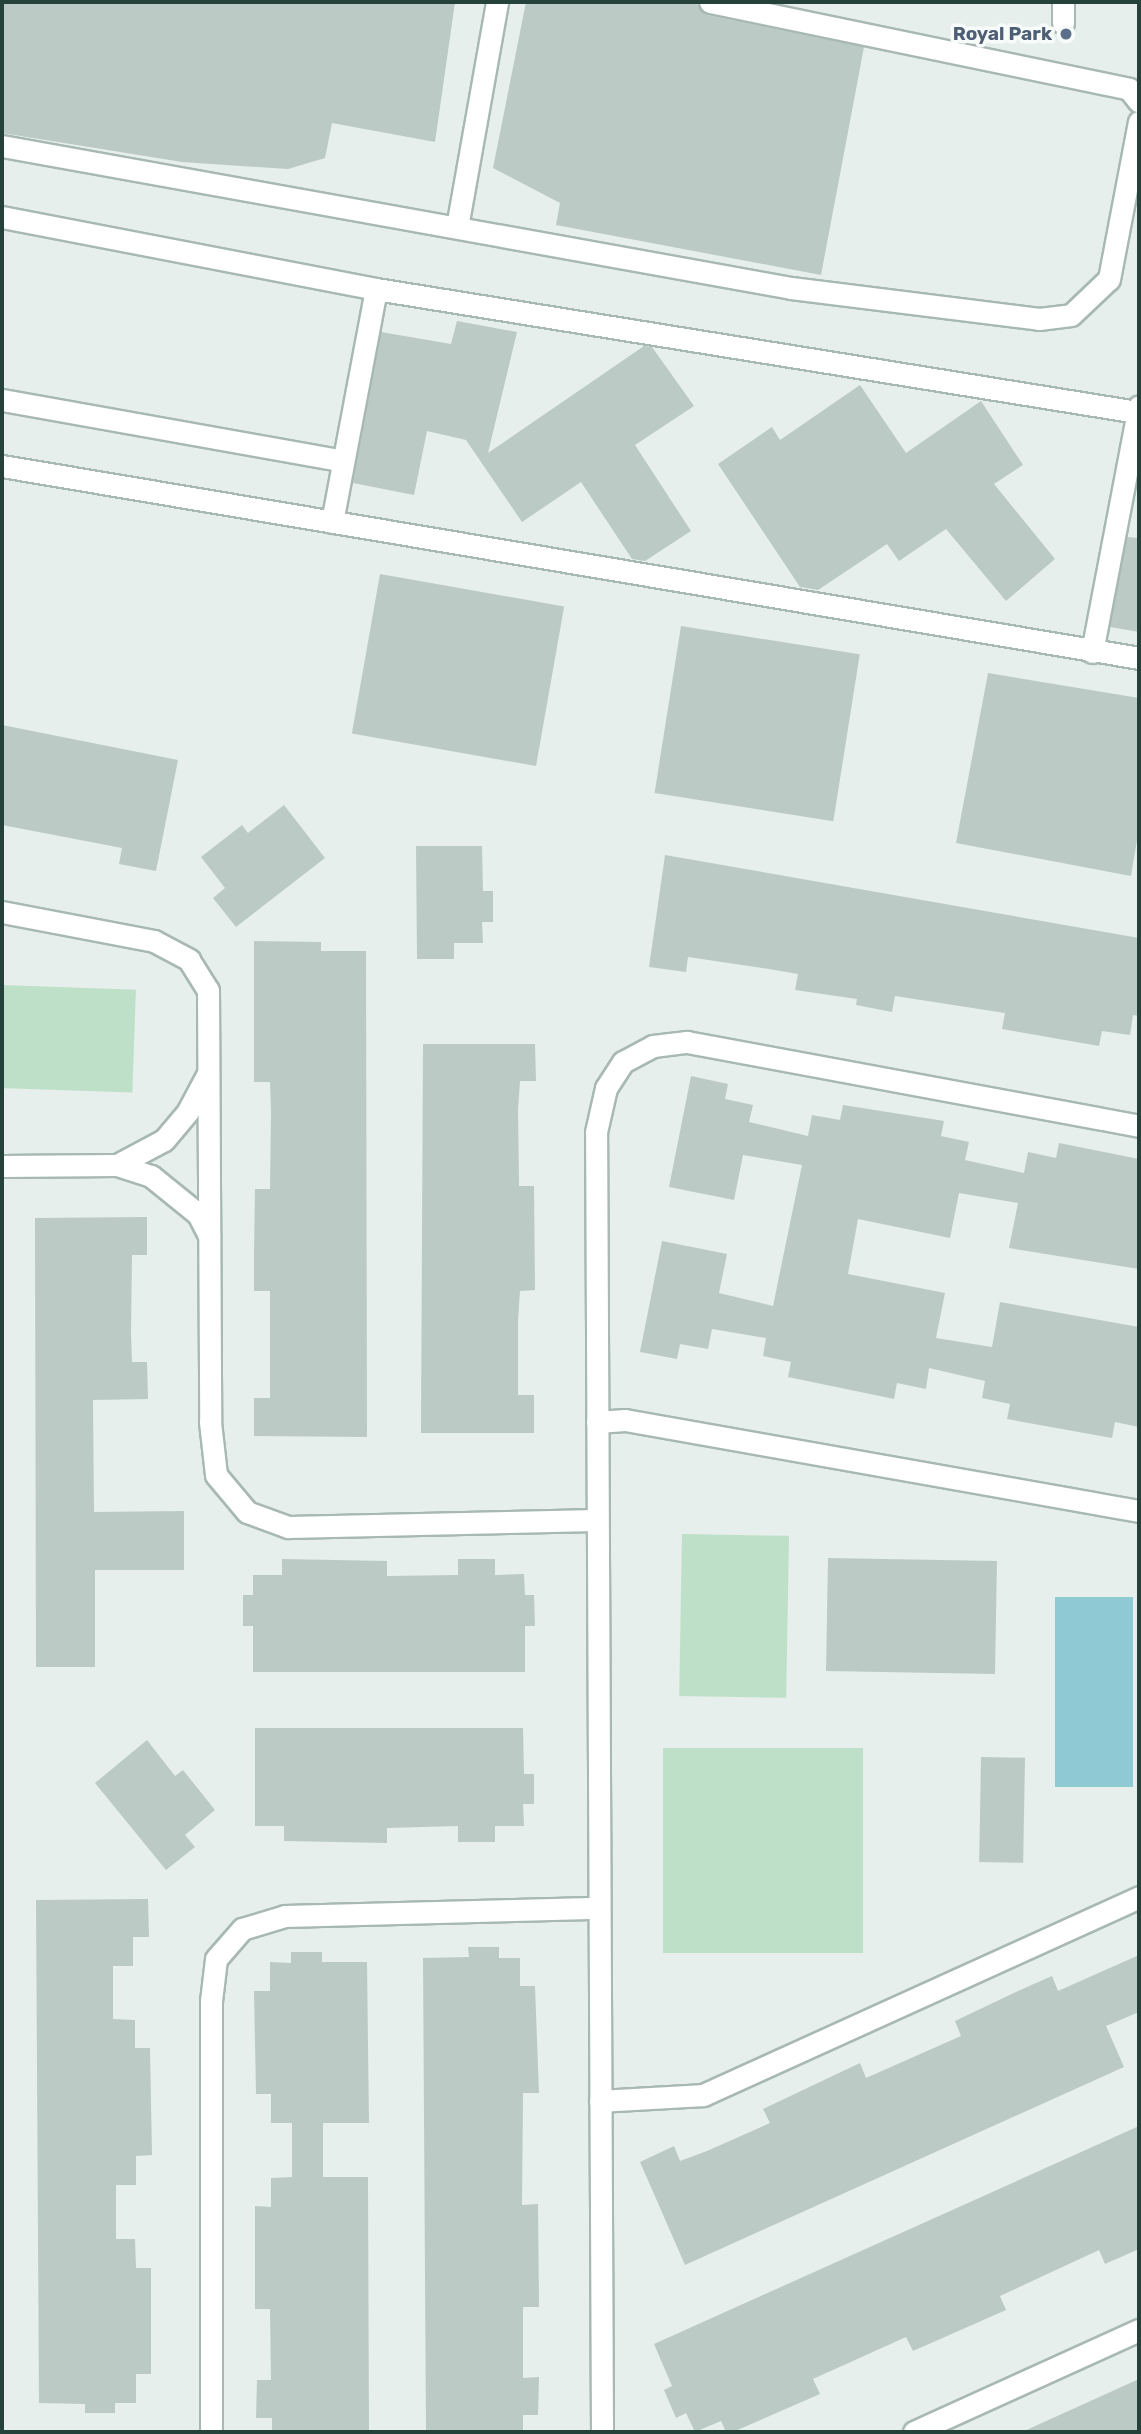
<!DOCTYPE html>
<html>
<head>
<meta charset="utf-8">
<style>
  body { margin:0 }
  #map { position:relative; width:1141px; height:2434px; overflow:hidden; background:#e6efeb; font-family:Rubik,sans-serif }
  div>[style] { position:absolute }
  .green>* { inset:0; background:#bfe0c8; transform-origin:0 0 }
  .water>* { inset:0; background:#8ec9d4; transform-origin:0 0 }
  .building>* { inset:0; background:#bbcac4; transform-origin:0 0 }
  .roads { filter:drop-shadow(2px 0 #a8b8b2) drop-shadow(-2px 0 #a8b8b2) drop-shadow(0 2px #a8b8b2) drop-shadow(0 -2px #a8b8b2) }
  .minor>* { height:21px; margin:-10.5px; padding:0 10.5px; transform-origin:10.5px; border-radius:10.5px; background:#fff }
  .dots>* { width:19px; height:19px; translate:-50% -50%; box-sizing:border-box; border:4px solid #f7fbf9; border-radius:50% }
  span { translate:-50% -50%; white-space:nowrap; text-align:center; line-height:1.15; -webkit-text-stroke:7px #f7fbf9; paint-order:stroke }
  .service-label { font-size:19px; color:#4e5e75; font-weight:700 }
  .right { translate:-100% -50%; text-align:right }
  .frame { position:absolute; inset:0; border:4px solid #24423a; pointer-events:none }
</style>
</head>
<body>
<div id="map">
  <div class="green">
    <i style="left:2px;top:985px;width:134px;height:103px;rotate:2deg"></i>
    <i style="left:682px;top:1534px;width:107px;height:162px;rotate:1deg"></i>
    <i style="left:863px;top:1748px;width:205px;height:200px;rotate:90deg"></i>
  </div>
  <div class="water">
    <i style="left:1055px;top:1597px;width:78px;height:190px"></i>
  </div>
  <div class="building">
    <i style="clip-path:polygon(2px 2px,455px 2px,435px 142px,332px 123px,325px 158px,288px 169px,182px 162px,2px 133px)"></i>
    <i style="clip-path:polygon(526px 2px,684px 2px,697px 4px,707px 15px,864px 47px,821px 275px,556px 225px,560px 203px,493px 168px)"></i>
    <i style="clip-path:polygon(457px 321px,517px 332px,488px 453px,644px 346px,652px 347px,694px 406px,635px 445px,691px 531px,645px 561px,632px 559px,581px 482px,522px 522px,466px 440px,427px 431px,414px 495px,353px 483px,381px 332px,451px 344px)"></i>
    <i style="clip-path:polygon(860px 385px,906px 453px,981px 401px,1023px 465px,994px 484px,1055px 559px,1006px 601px,946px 529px,899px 561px,887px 544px,818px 590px,800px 587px,718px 464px,772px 427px,780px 440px)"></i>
    <i style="clip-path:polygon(1127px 537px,1139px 538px,1139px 632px,1110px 627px)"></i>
    <i style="left:380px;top:574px;width:187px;height:162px;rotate:10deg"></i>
    <i style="left:681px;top:626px;width:181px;height:169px;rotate:9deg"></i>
    <i style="clip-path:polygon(988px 673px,1139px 698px,1139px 828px,1131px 876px,956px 843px)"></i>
    <i style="clip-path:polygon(2px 725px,178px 760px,156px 871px,119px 864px,122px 848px,2px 825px)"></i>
    <i style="clip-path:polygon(284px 805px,325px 858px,236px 927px,213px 898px,225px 888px,201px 857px,242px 825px,248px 833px)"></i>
    <i style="clip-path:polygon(416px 846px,482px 846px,483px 891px,493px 891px,493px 922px,482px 922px,483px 943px,454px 943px,454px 959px,417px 959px)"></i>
    <i style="clip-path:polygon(665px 855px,1139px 938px,1139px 1016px,1133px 1015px,1130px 1035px,1102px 1031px,1099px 1046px,1002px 1029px,1005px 1013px,895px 996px,892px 1012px,856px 1005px,857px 999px,795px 990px,798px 974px,769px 969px,688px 957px,686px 972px,649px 967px)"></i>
    <i style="clip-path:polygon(254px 941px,321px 942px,321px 951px,366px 951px,367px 1437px,254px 1436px,254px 1398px,270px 1398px,270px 1291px,254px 1291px,254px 1254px,255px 1189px,270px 1189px,271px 1111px,270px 1082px,254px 1082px)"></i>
    <i style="clip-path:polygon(423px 1044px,535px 1044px,536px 1081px,520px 1081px,518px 1110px,519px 1186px,534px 1186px,535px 1290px,520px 1291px,518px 1320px,518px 1395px,534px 1395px,534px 1433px,421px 1433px)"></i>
    <i style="clip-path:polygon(691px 1076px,728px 1084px,725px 1099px,753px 1105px,749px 1122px,808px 1136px,812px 1115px,840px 1120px,843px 1105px,944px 1121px,941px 1136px,969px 1142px,965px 1160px,1024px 1173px,1028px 1152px,1056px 1158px,1059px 1143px,1139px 1159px,1139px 1269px,1009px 1248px,1018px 1203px,959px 1193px,950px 1238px,858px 1219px,848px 1274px,945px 1293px,936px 1338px,992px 1347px,1000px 1302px,1139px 1327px,1139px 1427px,1115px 1422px,1112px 1438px,1007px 1419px,1010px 1404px,982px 1398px,985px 1381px,929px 1368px,926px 1389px,897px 1383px,894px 1399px,788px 1377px,791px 1362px,763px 1356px,766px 1338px,712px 1329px,708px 1349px,680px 1344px,677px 1359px,640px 1352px,662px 1241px,727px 1254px,719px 1293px,773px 1306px,802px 1165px,743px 1155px,734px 1200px,669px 1187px)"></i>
    <i style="clip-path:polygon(147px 1217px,147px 1255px,132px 1255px,131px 1334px,132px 1362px,147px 1362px,148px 1399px,93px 1400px,94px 1512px,184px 1511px,184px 1570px,95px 1570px,95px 1667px,36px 1667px,35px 1218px)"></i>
    <i style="left:828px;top:1558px;width:169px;height:113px;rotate:1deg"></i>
    <i style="clip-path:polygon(282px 1559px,387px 1561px,387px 1576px,458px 1575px,458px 1559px,495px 1559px,495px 1575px,524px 1574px,525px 1595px,534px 1595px,535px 1626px,525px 1626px,525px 1672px,253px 1672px,253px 1626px,243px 1626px,243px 1595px,253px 1595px,253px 1575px,282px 1575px)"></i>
    <i style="clip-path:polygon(255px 1728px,523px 1728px,524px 1774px,534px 1774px,534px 1804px,523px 1804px,524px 1826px,495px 1826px,495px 1842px,458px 1842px,458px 1826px,387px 1828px,387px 1843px,284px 1841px,284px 1826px,255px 1826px)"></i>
    <i style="clip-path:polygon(147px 1740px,175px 1776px,183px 1770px,215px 1810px,185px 1835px,195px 1847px,166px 1870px,95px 1783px)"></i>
    <i style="left:981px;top:1757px;width:44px;height:105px;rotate:1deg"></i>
    <i style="clip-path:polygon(148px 1899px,149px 1937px,133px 1937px,133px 1966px,113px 1966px,113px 2019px,135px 2020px,135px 2048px,150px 2048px,152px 2155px,136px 2156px,136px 2185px,116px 2185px,116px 2239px,135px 2239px,136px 2268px,151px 2268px,151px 2374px,136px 2374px,136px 2403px,115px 2403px,115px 2413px,85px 2413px,85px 2404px,39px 2403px,36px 1900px)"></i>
    <i style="clip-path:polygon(468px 1947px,499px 1947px,499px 1958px,520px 1958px,520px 1986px,535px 1986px,539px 2093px,523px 2093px,522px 2205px,538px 2204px,539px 2307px,523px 2307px,523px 2378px,539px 2377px,538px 2415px,523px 2415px,523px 2432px,426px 2432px,423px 1958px,469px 1957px)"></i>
    <i style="clip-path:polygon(291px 1952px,322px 1952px,322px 1962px,367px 1962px,369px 2123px,323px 2123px,323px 2177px,368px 2177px,369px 2432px,272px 2432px,272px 2418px,256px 2418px,257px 2380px,271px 2380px,270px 2309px,255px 2309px,255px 2206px,271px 2207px,271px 2178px,292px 2177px,292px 2123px,271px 2123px,271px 2094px,256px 2094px,254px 1991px,270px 1991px,270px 1962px,291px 1963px)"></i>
    <i style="clip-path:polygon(1139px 1955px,1139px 2012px,1106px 2026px,1124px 2067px,685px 2265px,640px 2162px,674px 2146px,680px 2161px,707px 2151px,770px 2123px,763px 2109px,860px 2063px,866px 2078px,961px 2036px,955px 2021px,1018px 1991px,1052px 1976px,1058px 1991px)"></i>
    <i style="clip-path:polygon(1139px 2126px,1139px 2249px,1105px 2264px,1099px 2250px,1000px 2296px,1006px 2310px,913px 2351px,906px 2337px,813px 2379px,820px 2394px,733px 2432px,726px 2432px,721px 2421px,695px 2432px,686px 2413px,676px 2418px,664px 2390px,672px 2386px,654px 2344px)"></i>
    <i style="clip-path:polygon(1139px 2379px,1139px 2432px,1022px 2432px)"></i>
  </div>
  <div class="roads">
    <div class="minor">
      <i style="left:710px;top:2px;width:428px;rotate:11.7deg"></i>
      <i style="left:1129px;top:89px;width:16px;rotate:52deg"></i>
      <i style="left:1063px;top:23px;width:21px;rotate:-90deg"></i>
      <i style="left:2px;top:146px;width:802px;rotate:10.2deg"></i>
      <i style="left:791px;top:288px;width:250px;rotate:7.1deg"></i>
      <i style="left:1039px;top:319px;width:32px;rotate:-7deg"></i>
      <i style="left:1071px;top:315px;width:52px;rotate:-43.5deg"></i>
      <i style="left:1109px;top:279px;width:160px;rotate:-79.2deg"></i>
      <i style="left:2px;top:217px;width:381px;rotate:10.9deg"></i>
      <i style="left:376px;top:289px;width:771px;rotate:9.18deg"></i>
      <i style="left:457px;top:227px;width:229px;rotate:-79.9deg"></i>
      <i style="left:2px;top:400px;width:346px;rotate:10.1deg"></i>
      <i style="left:2px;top:466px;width:1153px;rotate:9.58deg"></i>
      <i style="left:332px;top:522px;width:237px;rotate:-79.3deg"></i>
      <i style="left:1092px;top:652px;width:250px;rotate:-79.2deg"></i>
      <i style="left:2px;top:912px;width:155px;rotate:10.8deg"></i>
      <i style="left:154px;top:941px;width:40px;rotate:28deg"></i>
      <i style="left:189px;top:960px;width:36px;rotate:58deg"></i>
      <i style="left:208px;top:990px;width:432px;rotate:89.7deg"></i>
      <i style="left:210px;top:1422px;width:53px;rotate:83.5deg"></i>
      <i style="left:216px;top:1475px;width:48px;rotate:50deg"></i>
      <i style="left:247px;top:1512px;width:44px;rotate:20.1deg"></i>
      <i style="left:288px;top:1527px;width:308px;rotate:-1.3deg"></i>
      <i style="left:117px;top:1165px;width:53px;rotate:-28deg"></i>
      <i style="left:164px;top:1140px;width:38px;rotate:-50deg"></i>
      <i style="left:188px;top:1111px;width:40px;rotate:-62deg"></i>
      <i style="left:2px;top:1166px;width:115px;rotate:-0.5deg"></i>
      <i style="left:117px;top:1165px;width:36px;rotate:18deg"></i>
      <i style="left:151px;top:1176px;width:60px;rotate:39deg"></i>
      <i style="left:198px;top:1214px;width:25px;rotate:63deg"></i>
      <i style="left:597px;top:1422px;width:28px;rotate:-4deg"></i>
      <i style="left:625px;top:1420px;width:522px;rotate:10.04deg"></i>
      <i style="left:600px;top:2101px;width:103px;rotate:-3.3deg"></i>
      <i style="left:703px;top:2095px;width:479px;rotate:-24.4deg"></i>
      <i style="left:211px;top:2432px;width:431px;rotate:-90deg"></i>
      <i style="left:211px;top:2001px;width:42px;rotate:-83.2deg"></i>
      <i style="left:216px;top:1959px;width:40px;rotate:-49deg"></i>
      <i style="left:242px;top:1929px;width:45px;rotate:-16.8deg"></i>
      <i style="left:285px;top:1916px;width:314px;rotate:-1.5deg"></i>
      <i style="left:602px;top:2432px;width:1300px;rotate:-90.26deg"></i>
      <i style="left:596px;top:1132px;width:45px;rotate:-77.2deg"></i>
      <i style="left:606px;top:1088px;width:31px;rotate:-57deg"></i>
      <i style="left:623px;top:1062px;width:34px;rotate:-28deg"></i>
      <i style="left:653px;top:1046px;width:34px;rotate:-7deg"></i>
      <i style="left:687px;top:1042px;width:460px;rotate:10.5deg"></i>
      <i style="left:914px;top:2432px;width:247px;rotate:-24.4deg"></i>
    </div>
  </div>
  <div class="dots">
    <i style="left:1066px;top:34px;background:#5c6f8a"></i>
  </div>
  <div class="service-label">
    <span class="right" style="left:1052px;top:34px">Royal Park</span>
  </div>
  <div class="frame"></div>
</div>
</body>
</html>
